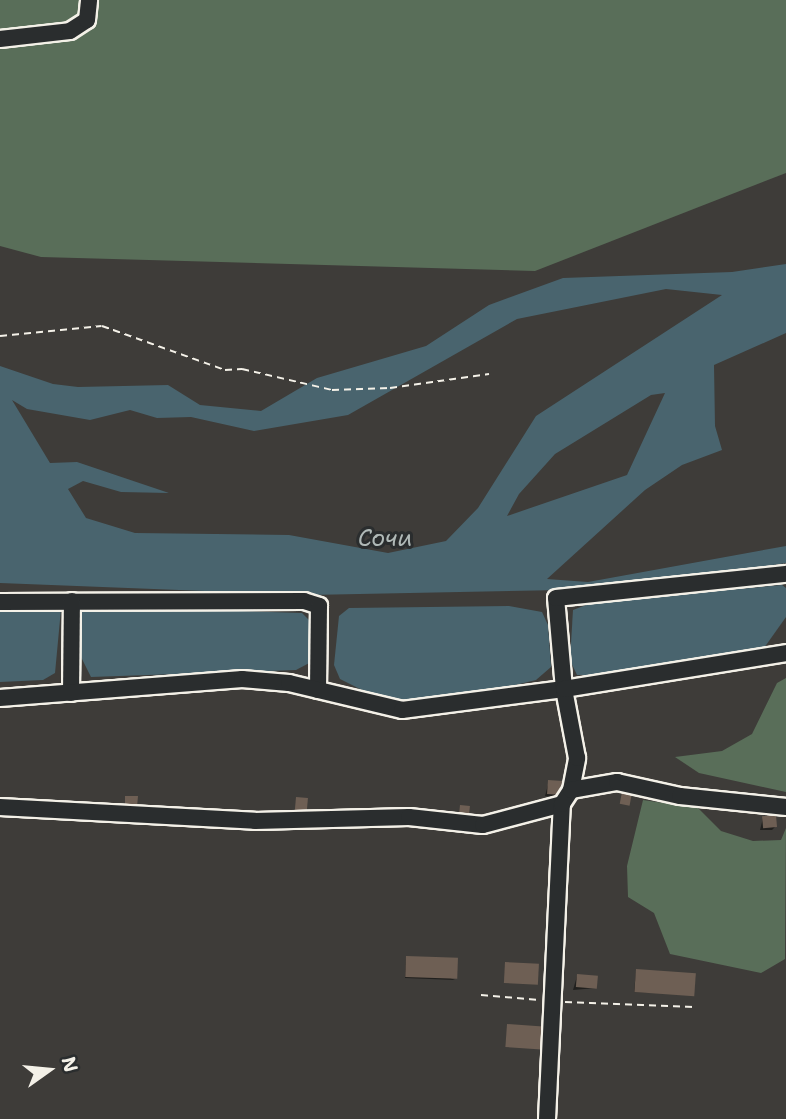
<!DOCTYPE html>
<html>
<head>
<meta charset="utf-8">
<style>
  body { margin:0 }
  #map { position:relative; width:786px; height:1119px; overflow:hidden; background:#3e3c39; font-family:"Shantell Sans",sans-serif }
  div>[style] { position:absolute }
  .green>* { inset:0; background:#596e59 }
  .water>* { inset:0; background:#49646e }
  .shadow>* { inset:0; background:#0007 }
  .building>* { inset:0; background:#6e5f54; transform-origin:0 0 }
  .path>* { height:2px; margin-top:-1px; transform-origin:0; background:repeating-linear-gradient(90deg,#f4f1e8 0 7px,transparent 0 12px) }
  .roads { filter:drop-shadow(2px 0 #f4f1e8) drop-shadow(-2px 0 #f4f1e8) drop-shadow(0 2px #f4f1e8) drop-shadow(0 -2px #f4f1e8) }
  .minor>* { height:16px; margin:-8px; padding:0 8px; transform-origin:8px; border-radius:8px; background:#2a2d2e }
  span { translate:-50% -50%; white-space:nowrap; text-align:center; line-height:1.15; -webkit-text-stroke:6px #2a2d2e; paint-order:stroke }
  .water-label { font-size:23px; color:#b0b9b7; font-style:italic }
  .north { position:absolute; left:14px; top:1035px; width:70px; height:70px; -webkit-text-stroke:5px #2a2d2e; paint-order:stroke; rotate:75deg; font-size:19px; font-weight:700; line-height:28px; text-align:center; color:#f4f1e8 }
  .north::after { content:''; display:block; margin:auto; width:24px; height:32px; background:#f4f1e8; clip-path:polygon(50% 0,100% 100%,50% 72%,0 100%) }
</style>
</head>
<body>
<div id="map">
  <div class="green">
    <i style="clip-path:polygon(0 0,786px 0,786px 173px,535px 271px,41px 257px,0 246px)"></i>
    <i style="clip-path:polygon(786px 678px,786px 792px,699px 773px,675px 757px,722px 751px,752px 734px,777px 683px)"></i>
    <i style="clip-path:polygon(643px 800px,698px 808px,721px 831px,753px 841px,781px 840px,786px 828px,785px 959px,761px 973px,670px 954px,654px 913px,628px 897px,627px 866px)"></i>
  </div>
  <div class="water">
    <i style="clip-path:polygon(evenodd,786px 264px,786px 333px,714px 365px,715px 426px,722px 450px,682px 465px,645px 490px,547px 579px,588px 582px,786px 546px,786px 563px,616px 589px,309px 595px,0 583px,0 366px,53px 384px,78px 387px,168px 385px,200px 405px,261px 411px,317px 378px,426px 346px,489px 305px,563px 278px,732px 272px,786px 264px,666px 289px,722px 295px,536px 416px,478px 508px,446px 541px,388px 553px,289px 535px,135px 533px,86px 518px,68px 489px,83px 481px,121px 492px,169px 493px,77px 462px,50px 463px,12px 400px,27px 409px,90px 420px,130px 410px,157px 418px,191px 417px,254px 431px,348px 415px,517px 319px,666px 289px,786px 264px,665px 393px,627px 475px,507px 516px,519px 494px,555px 454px,651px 395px,665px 393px)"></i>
    <i style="clip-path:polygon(782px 585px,786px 588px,786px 617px,764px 648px,610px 675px,577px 675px,570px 660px,573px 610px,594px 602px)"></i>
    <i style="clip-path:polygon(88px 606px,302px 613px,309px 620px,317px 647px,313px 661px,296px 670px,91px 677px,79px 653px,81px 611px)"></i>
    <i style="clip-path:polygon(509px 606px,542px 612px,548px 625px,551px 667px,536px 680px,478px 694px,409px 701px,370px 694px,340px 679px,334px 665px,339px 616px,349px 608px)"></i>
    <i style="clip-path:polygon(0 609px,61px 609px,55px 673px,43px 680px,0 682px)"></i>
  </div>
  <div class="shadow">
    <i style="clip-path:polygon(549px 781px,560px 794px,557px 797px,545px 796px)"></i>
    <i style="clip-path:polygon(763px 818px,775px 827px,772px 830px,760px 830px)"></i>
    <i style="clip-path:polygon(406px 958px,455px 980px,405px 978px)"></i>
    <i style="clip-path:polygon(636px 972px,637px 971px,693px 994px,634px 992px)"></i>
    <i style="clip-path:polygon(577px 976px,596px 988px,573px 990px)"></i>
  </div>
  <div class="building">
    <i style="left:548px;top:780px;width:15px;height:14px;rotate:4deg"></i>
    <i style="left:622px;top:792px;width:10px;height:12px;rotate:11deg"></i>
    <i style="clip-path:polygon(125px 796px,138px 796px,137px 807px,125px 806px)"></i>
    <i style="left:296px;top:797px;width:12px;height:15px;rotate:5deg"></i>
    <i style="left:460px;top:805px;width:10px;height:14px;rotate:6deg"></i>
    <i style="left:776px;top:815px;width:12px;height:14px;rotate:85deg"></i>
    <i style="left:406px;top:956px;width:52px;height:21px;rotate:2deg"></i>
    <i style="left:505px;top:962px;width:34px;height:21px;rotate:3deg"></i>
    <i style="left:636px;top:969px;width:60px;height:23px;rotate:4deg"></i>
    <i style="left:577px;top:974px;width:21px;height:13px;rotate:5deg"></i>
    <i style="left:507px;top:1024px;width:43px;height:23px;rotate:4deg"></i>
  </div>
  <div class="path">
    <i style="left:0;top:336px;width:102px;rotate:-5.6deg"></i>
    <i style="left:102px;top:326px;width:131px;rotate:19.7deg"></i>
    <i style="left:225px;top:370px;width:17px;rotate:-3deg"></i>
    <i style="left:242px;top:369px;width:92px;rotate:13.1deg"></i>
    <i style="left:332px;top:390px;width:58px;rotate:-2deg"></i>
    <i style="left:390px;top:388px;width:100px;rotate:-8deg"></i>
    <i style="left:481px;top:995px;width:58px;rotate:4.9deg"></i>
    <i style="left:565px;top:1002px;width:129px;rotate:2.2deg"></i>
  </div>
  <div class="roads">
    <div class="minor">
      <i style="left:0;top:39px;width:70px;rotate:-6.5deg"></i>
      <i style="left:70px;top:31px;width:20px;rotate:-33deg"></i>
      <i style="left:87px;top:20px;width:20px;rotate:-84deg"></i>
      <i style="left:0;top:602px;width:304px;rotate:-0.2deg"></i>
      <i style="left:304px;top:601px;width:16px;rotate:18deg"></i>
      <i style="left:319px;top:606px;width:84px;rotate:90.7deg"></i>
      <i style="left:71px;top:693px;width:92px;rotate:-89.4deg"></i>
      <i style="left:0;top:698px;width:243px;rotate:-4.5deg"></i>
      <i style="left:242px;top:679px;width:47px;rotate:4.9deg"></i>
      <i style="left:289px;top:683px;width:116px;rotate:13.4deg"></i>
      <i style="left:402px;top:710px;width:163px;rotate:-7.4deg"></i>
      <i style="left:564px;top:689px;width:91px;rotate:-95deg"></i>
      <i style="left:556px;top:598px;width:231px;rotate:-6deg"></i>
      <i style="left:571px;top:790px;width:33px;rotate:-79deg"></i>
      <i style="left:577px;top:758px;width:70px;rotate:-100.7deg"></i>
      <i style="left:564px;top:689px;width:225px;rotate:-9.2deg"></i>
      <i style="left:0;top:807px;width:255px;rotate:3.1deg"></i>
      <i style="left:255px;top:821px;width:154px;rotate:-1.5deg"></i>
      <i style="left:409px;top:817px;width:74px;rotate:6.2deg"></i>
      <i style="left:483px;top:825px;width:82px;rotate:-14.9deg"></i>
      <i style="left:547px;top:1119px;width:315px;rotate:-87.3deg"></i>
      <i style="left:562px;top:804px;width:17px;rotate:-57deg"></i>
      <i style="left:571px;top:790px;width:47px;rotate:-9.9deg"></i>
      <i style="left:617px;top:782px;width:65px;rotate:12.5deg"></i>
      <i style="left:680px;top:796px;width:107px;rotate:5.9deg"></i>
    </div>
  </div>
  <div class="water-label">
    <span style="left:385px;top:538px">Сочи</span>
  </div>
  <div class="north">N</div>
</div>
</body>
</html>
